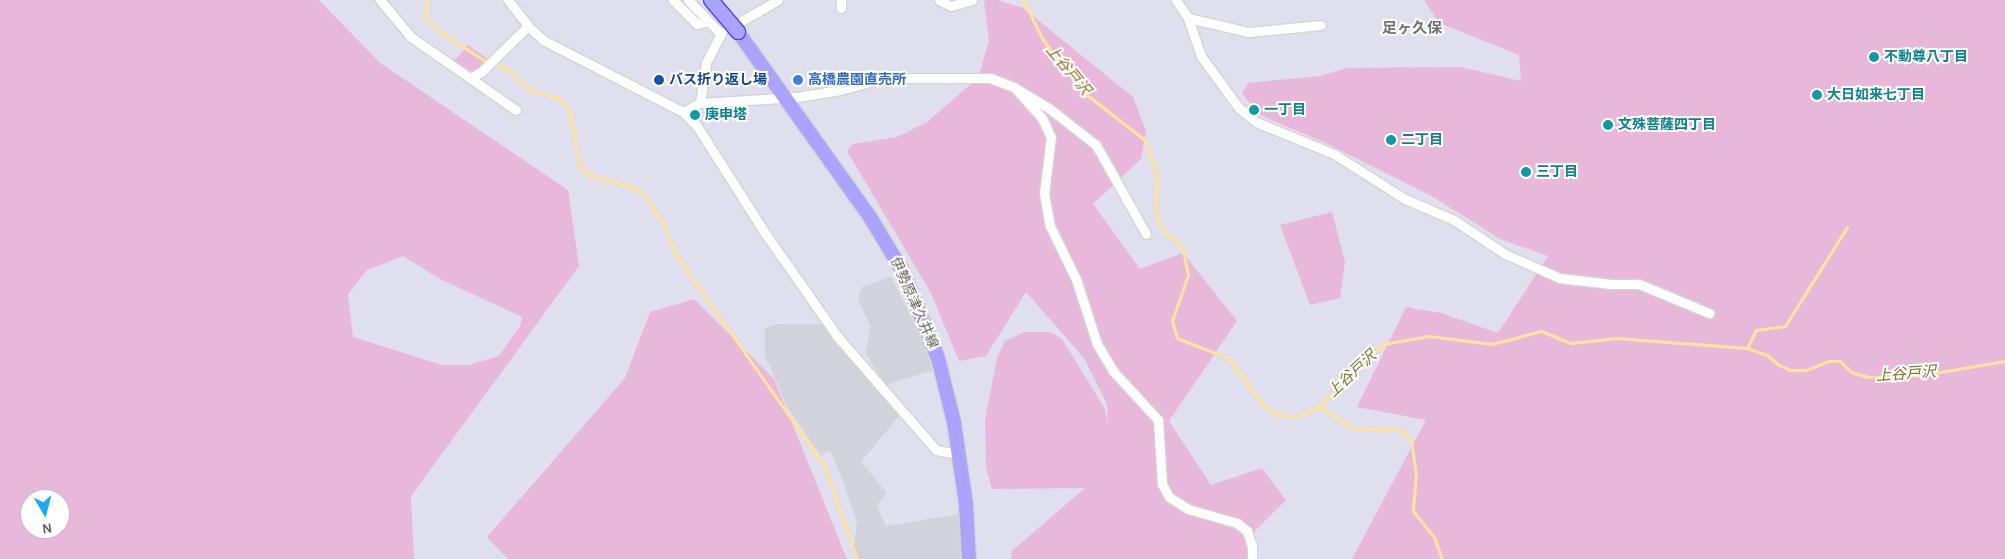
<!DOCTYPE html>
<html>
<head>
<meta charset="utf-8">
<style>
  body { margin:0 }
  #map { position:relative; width:2005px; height:559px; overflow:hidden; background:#dfdfed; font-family:"Alegreya Sans","Noto Sans JP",sans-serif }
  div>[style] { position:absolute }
  .industrial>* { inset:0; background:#d2d2db }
  .green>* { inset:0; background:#e8b8db }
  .stream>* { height:3px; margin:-1.5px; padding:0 1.5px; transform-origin:1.5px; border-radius:1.5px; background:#ffe29d }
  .roads { filter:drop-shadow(1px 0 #d6d5cd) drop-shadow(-1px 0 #d6d5cd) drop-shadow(0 1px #d6d5cd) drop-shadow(0 -1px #d6d5cd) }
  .minor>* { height:9px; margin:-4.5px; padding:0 4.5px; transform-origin:4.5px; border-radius:4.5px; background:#fff }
  .primary>* { height:14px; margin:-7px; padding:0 7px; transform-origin:7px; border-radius:7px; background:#aca2ff }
  .bridges { filter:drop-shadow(1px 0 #4647ff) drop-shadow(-1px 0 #4647ff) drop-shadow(0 1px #4647ff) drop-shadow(0 -1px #4647ff) }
  .primary-bridge>* { height:14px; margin:-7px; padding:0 7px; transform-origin:7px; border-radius:7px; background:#aca2ff }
  .dots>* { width:14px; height:14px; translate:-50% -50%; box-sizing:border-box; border:2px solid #fff; border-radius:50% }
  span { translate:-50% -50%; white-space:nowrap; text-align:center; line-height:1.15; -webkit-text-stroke:4px #fff; paint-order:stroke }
  .culture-label { font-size:14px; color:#0d838f; font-weight:700 }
  .left { translate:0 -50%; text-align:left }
  .transit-label { font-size:14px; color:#164399; font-weight:700 }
  .shop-label { font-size:14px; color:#366cbe; font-weight:700 }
  .street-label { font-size:14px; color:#626058 }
  .neighbourhood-label { font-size:15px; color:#747169; font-weight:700 }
  .water-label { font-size:15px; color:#826f26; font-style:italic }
  .north { position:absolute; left:20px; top:489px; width:50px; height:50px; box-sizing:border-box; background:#fff; border:1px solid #c0bfbc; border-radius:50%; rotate:172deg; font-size:14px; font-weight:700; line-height:20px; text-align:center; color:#626058 }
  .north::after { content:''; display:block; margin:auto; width:18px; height:22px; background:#17abfa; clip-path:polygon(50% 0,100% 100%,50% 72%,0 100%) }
</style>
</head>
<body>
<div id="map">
  <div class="industrial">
    <i style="clip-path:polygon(891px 277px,923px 341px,933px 370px,886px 385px,865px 353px,871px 328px,858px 299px,862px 287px)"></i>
    <i style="clip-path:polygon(778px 324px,822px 324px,899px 416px,861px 462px,887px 493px,877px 506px,886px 526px,959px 514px,960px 559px,859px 559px,854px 546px,857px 522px,837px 465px,830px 451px,821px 456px,786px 405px,765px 355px,765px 328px)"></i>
  </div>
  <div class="green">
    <i style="clip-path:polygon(evenodd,0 0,319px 0,380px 63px,568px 190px,579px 266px,411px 496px,414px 559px,0 559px,0 0,403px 256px,440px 279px,522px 317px,520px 326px,499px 356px,468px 365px,442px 365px,353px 337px,348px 294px,367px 270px,403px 256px,0 0,30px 499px,60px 499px,60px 529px,30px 529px,30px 499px)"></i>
    <i style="clip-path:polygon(984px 0,997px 0,1023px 8px,1133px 97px,1146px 131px,1141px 159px,1093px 204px,1140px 269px,1183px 253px,1237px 321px,1169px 421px,1211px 485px,1262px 468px,1286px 500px,1255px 531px,1247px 549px,1251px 559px,1011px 559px,1012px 551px,1085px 488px,992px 489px,986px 467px,985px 420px,997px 358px,1005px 341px,1025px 332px,1051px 332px,1062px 339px,1105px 409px,1108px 427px,1107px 404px,1084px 358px,1026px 292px,986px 356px,959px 361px,931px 293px,847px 151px,853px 144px,897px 137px,927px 122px,978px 78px,989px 41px)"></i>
    <i style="clip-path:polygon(1424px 0,2005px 0,2005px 559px,1352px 559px,1426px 420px,1357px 407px,1406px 307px,1441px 313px,1498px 333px,1548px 256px,1500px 239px,1435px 198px,1328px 144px,1258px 114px,1242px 93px,1248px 83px,1320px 76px,1347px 68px,1461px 67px,1521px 81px,1519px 55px,1439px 23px)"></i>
    <i style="clip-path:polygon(468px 45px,489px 60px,486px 65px,468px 74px,453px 62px)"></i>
    <i style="clip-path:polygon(1332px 212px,1345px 262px,1340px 298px,1310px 305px,1280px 225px)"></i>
    <i style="clip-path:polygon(694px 299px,774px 379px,847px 559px,508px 559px,487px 537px,625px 378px,650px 312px)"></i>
  </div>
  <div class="stream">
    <i style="left:427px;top:0;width:18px;rotate:96deg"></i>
    <i style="left:425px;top:18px;width:18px;rotate:43deg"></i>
    <i style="left:438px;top:30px;width:53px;rotate:33.4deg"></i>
    <i style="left:482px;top:59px;width:29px;rotate:22deg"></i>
    <i style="left:509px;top:70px;width:28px;rotate:45deg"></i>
    <i style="left:529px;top:90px;width:30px;rotate:15deg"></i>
    <i style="left:558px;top:98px;width:16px;rotate:45deg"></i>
    <i style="left:569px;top:109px;width:59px;rotate:79.3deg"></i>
    <i style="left:580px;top:167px;width:15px;rotate:37deg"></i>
    <i style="left:592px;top:176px;width:42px;rotate:15deg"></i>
    <i style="left:633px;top:187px;width:12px;rotate:35deg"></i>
    <i style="left:643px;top:194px;width:33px;rotate:55deg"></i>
    <i style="left:662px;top:221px;width:35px;rotate:68deg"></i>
    <i style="left:675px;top:254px;width:261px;rotate:54.8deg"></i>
    <i style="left:825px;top:467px;width:97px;rotate:70.8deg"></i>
    <i style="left:1023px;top:0;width:45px;rotate:63.4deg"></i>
    <i style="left:1043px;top:40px;width:70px;rotate:51.3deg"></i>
    <i style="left:1087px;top:95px;width:73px;rotate:37.8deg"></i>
    <i style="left:1145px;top:140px;width:37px;rotate:71deg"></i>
    <i style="left:1157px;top:175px;width:38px;rotate:93deg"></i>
    <i style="left:1155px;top:213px;width:21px;rotate:65deg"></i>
    <i style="left:1164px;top:232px;width:23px;rotate:38deg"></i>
    <i style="left:1182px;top:246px;width:30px;rotate:78deg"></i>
    <i style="left:1188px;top:275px;width:49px;rotate:109.2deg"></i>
    <i style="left:1172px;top:321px;width:18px;rotate:74deg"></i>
    <i style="left:1177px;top:338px;width:55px;rotate:21.4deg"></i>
    <i style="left:1228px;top:358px;width:59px;rotate:53.3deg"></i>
    <i style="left:1263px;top:405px;width:18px;rotate:34deg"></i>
    <i style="left:1278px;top:415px;width:20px;rotate:3deg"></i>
    <i style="left:1298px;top:416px;width:23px;rotate:-25deg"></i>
    <i style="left:1319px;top:406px;width:89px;rotate:-44.1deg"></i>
    <i style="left:1383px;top:344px;width:47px;rotate:-9.9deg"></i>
    <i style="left:1429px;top:336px;width:64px;rotate:7.2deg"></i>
    <i style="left:1492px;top:344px;width:51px;rotate:-14.9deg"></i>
    <i style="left:1541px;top:331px;width:32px;rotate:22deg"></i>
    <i style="left:1571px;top:343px;width:45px;rotate:-6.3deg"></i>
    <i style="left:1616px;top:338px;width:131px;rotate:4.4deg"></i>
    <i style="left:1747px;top:348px;width:21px;rotate:19deg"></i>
    <i style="left:1767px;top:355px;width:16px;rotate:40deg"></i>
    <i style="left:1779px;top:365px;width:12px;rotate:24deg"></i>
    <i style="left:1790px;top:370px;width:16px"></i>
    <i style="left:1806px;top:370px;width:24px;rotate:-22deg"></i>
    <i style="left:1828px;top:361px;width:12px"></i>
    <i style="left:1840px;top:361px;width:16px;rotate:45deg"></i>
    <i style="left:1851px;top:372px;width:18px;rotate:16deg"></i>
    <i style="left:1868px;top:377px;width:55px;rotate:-2.1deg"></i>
    <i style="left:1923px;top:375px;width:83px;rotate:-9.7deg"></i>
    <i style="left:1747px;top:348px;width:20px;rotate:-63deg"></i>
    <i style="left:1756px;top:330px;width:29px;rotate:-8deg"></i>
    <i style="left:1785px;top:326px;width:117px;rotate:-57.9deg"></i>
    <i style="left:1319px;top:406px;width:40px;rotate:34deg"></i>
    <i style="left:1352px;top:428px;width:48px;rotate:2.4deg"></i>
    <i style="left:1400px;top:430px;width:15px;rotate:42deg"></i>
    <i style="left:1411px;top:440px;width:34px;rotate:82deg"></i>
    <i style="left:1416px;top:474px;width:37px;rotate:95deg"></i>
    <i style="left:1413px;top:511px;width:33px;rotate:51deg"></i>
    <i style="left:1434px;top:537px;width:23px;rotate:70deg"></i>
  </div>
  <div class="roads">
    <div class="minor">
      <i style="left:380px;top:0;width:48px;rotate:50deg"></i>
      <i style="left:411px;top:37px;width:72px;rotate:34.8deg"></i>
      <i style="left:470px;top:78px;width:13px;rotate:-29deg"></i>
      <i style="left:481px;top:72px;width:66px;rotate:-44.4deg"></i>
      <i style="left:508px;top:0;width:33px;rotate:52deg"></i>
      <i style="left:528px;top:26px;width:21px;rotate:43deg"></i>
      <i style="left:543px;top:40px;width:157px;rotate:27.2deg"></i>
      <i style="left:683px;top:112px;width:20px;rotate:45deg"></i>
      <i style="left:697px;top:126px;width:127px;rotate:57.6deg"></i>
      <i style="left:765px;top:233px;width:126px;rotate:55deg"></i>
      <i style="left:837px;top:336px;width:151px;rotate:49deg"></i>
      <i style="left:936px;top:450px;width:23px;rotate:10deg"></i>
      <i style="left:673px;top:0;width:34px;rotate:45deg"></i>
      <i style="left:697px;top:24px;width:8px;rotate:-14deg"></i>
      <i style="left:688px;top:0;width:47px;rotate:45.9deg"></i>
      <i style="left:841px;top:0;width:8px;rotate:90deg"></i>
      <i style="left:939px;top:0;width:13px;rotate:27deg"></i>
      <i style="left:951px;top:6px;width:22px;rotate:-16deg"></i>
      <i style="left:1176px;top:0;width:22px;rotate:56deg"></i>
      <i style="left:1188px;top:18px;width:40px;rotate:71.1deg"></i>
      <i style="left:1201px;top:56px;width:63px;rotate:54deg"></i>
      <i style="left:1238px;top:107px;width:23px;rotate:40deg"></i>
      <i style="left:1256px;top:122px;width:84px;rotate:22.3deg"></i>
      <i style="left:1334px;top:154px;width:84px;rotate:32.4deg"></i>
      <i style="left:1405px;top:199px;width:53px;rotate:23.2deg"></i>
      <i style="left:1454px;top:220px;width:61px;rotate:33.7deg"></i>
      <i style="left:1505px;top:254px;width:60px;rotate:23.6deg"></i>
      <i style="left:1560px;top:278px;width:51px;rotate:6.7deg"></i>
      <i style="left:1611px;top:284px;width:28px"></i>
      <i style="left:1639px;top:284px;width:76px;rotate:22.5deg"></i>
      <i style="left:1188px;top:18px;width:63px;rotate:12.9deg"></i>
      <i style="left:1249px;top:32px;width:72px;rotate:-5.6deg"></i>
      <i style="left:743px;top:20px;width:40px;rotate:-29.7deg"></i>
      <i style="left:470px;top:78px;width:56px;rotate:34.8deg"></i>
      <i style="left:1014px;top:87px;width:42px;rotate:47.9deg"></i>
      <i style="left:1042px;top:118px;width:21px;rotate:65deg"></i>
      <i style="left:1051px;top:137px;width:56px;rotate:97.1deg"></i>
      <i style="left:1044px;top:193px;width:34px;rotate:80deg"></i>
      <i style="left:1050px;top:226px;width:59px;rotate:63.9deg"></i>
      <i style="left:1076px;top:279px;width:68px;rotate:72.1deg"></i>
      <i style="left:1097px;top:344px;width:31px;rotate:59deg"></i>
      <i style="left:1113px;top:371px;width:67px;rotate:47.4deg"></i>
      <i style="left:1158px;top:420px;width:64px;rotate:86.4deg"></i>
      <i style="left:1162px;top:484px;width:15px;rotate:62deg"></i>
      <i style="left:1169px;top:497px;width:22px;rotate:32deg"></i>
      <i style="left:1188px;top:509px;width:51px;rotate:15.9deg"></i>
      <i style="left:1237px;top:523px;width:13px;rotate:39deg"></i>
      <i style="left:1247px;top:531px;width:16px;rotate:72deg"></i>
      <i style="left:1252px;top:546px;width:13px;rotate:90deg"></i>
      <i style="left:700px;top:103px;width:40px;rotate:-81.5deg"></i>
      <i style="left:706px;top:63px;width:35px;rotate:-63deg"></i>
      <i style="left:683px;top:112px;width:19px;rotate:-28deg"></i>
      <i style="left:700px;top:103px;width:97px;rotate:-3.5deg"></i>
      <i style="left:797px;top:97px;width:44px;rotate:-9.2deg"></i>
      <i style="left:840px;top:90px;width:47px;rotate:-14.9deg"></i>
      <i style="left:885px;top:78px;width:105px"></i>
      <i style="left:990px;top:78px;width:26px;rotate:21deg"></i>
      <i style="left:1014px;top:87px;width:42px;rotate:31.4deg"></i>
      <i style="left:1050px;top:109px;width:58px;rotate:38deg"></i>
      <i style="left:1096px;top:145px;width:102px;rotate:60.7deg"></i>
    </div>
    <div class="primary">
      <i style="left:738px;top:32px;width:227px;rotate:54.5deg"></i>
      <i style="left:870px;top:217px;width:62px;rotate:58.9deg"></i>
      <i style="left:902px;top:270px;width:95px;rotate:67.8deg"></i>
      <i style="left:938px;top:358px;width:66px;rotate:76deg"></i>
      <i style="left:954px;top:422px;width:83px;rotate:81.7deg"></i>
      <i style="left:966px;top:504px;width:55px;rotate:86.9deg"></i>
    </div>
  </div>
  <div class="bridges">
    <div class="primary-bridge">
      <i style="left:711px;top:0;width:42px;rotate:49.8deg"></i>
    </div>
  </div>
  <div class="dots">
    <i style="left:1874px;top:57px;background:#0f9aa8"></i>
    <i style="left:659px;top:80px;background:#1a4fb4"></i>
    <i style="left:798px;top:80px;background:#3f7fe0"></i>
    <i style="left:1817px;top:95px;background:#0f9aa8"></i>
    <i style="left:1254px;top:110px;background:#0f9aa8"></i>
    <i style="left:695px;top:115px;background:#0f9aa8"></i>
    <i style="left:1608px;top:125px;background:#0f9aa8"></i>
    <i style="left:1391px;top:140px;background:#0f9aa8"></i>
    <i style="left:1526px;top:172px;background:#0f9aa8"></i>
  </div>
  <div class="culture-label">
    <span class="left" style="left:1884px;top:57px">不動尊八丁目</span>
    <span class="left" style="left:1827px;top:95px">大日如来七丁目</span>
    <span class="left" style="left:1264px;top:110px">一丁目</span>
    <span class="left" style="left:705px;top:115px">庚申塔</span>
    <span class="left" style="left:1618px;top:125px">文殊菩薩四丁目</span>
    <span class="left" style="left:1401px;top:140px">二丁目</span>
    <span class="left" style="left:1536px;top:172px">三丁目</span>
  </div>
  <div class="transit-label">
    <span class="left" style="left:669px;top:80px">バス折り返し場</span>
  </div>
  <div class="shop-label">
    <span class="left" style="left:808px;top:80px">高橋農園直売所</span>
  </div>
  <div class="street-label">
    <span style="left:914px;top:303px;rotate:66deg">伊勢原津久井線</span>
  </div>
  <div class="neighbourhood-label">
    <span style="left:1412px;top:29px">足ヶ久保</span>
  </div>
  <div class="water-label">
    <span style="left:1068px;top:70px;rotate:50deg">上谷戸沢</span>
    <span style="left:1352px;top:374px;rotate:-43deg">上谷戸沢</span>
    <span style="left:1906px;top:374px;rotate:-4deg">上谷戸沢</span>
  </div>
  <div class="north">N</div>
</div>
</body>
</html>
